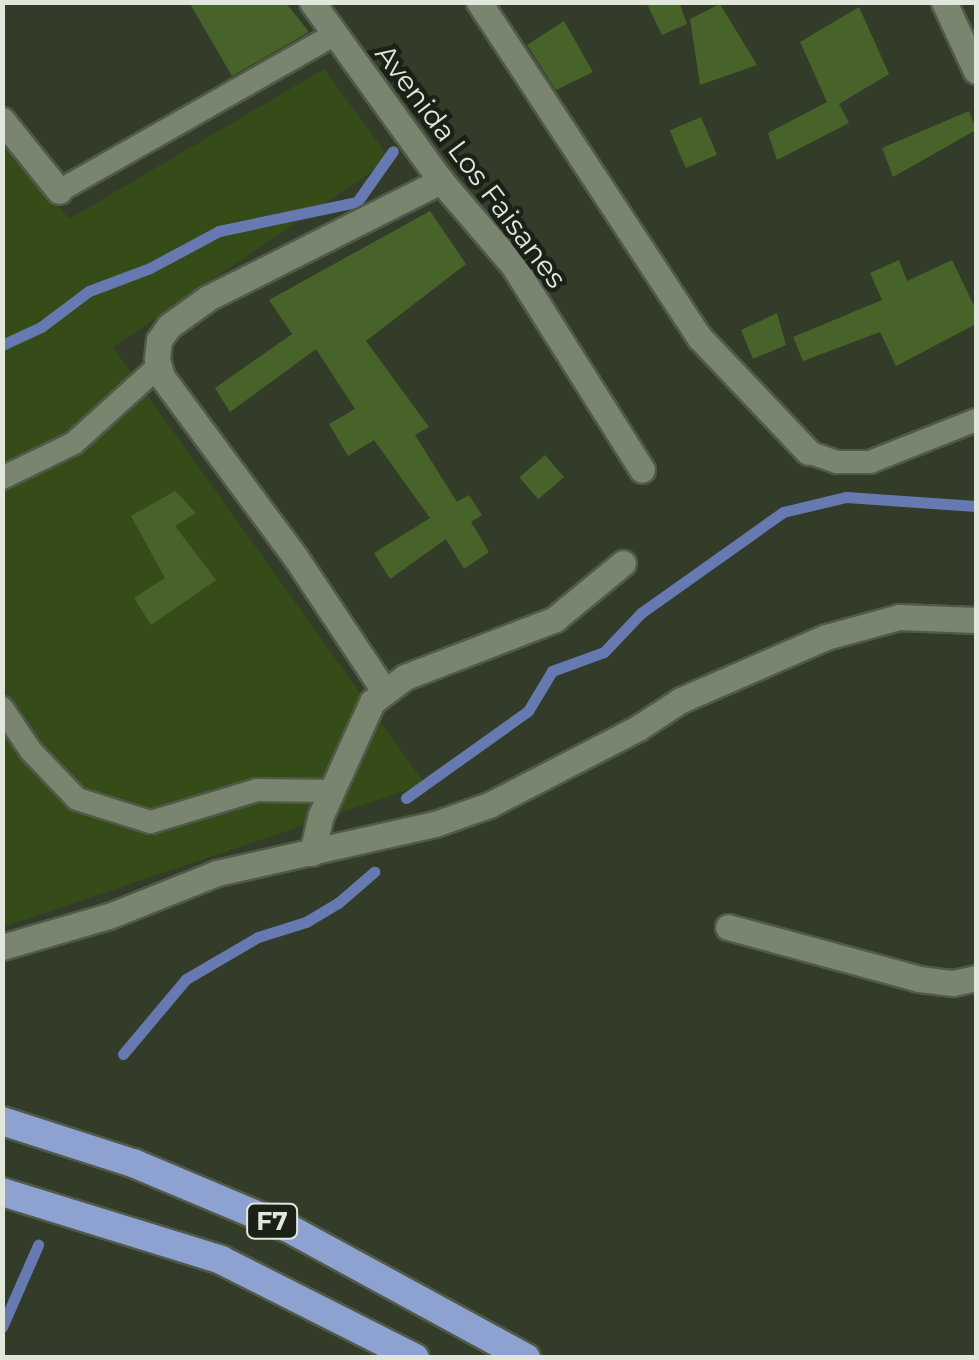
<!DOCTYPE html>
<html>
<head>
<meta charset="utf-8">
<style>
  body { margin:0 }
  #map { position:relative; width:979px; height:1360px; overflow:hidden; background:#323c28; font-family:Montserrat,sans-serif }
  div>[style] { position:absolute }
  .green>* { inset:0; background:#354c18 }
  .stream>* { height:11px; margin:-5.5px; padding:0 5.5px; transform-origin:5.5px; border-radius:5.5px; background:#6779b1 }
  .building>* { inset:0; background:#486329; transform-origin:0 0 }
  .roads { filter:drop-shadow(2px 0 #515a49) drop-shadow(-2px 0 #515a49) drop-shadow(0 2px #515a49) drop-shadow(0 -2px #515a49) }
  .service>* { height:22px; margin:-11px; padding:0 11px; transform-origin:11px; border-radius:11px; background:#79856e }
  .minor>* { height:25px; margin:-12.5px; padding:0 12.5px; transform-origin:12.5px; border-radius:12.5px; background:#79856e }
  .tertiary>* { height:25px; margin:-12.5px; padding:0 12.5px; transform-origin:12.5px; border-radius:12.5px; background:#79856e }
  .trunk>* { height:28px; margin:-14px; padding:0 14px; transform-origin:14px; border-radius:14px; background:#8ea2d2 }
  span { translate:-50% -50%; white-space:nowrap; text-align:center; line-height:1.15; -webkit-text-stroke:9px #1c2118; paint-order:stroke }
  .shield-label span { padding:2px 8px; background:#1c2118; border:2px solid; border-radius:8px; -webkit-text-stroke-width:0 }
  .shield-label { font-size:25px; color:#e1e7db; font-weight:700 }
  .street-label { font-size:28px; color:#e1e7db }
  .frame { position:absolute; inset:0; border:5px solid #e1e7db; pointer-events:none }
</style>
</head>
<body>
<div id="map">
  <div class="green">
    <i style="clip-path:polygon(324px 69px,390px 159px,113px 347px,425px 784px,3px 927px,2px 135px,69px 219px)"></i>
  </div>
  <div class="stream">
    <i style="left:2px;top:345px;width:43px;rotate:-24.8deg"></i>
    <i style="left:41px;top:327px;width:60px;rotate:-36.9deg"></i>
    <i style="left:89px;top:291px;width:65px;rotate:-20.7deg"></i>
    <i style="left:150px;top:268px;width:78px;rotate:-28.2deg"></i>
    <i style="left:219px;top:231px;width:141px;rotate:-11.9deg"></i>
    <i style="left:357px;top:202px;width:62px;rotate:-54.8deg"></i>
    <i style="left:406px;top:798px;width:150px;rotate:-35.5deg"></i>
    <i style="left:528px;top:711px;width:47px;rotate:-59deg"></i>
    <i style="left:552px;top:671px;width:55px;rotate:-20.1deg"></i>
    <i style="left:604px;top:652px;width:54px;rotate:-46.5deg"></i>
    <i style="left:641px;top:613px;width:174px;rotate:-35.4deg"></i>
    <i style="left:783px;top:512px;width:65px;rotate:-13.4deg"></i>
    <i style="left:846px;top:497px;width:130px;rotate:4deg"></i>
    <i style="left:123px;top:1054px;width:98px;rotate:-50deg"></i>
    <i style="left:186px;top:979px;width:83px;rotate:-30.3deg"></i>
    <i style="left:258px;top:937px;width:50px;rotate:-17.4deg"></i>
    <i style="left:306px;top:922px;width:37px;rotate:-31deg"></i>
    <i style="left:338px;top:903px;width:48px;rotate:-40.7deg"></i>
    <i style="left:2px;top:1327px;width:90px;rotate:-66.3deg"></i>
  </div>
  <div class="building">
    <i style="clip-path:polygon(189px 2px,285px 2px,309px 32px,232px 76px)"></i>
    <i style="clip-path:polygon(646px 2px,679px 2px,687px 24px,662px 35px)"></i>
    <i style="clip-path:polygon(720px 4px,757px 65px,700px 85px,690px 19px)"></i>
    <i style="clip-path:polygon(859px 7px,889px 74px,839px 104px,849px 123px,777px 160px,768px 133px,827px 102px,800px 42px)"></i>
    <i style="clip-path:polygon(564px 21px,593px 72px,556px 90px,527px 45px)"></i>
    <i style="clip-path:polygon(969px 111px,976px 130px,893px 177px,882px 148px)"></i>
    <i style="left:701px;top:117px;width:41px;height:34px;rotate:67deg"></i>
    <i style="clip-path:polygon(430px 211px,466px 264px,366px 341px,429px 427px,415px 435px,457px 502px,469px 495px,482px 515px,471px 522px,489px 552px,464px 569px,446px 539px,390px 579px,374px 553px,430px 518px,374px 440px,348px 456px,329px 424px,355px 409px,316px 349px,230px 412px,215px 388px,292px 334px,269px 300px)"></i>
    <i style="clip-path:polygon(899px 260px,907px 281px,952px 260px,976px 310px,976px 324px,896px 366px,880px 332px,803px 361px,793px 337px,882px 300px,870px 273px)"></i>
    <i style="clip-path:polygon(777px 313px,786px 345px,753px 359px,741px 330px)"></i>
    <i style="left:545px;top:455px;width:29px;height:34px;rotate:49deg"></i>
    <i style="clip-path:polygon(175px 491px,196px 513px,175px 526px,216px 580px,151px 625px,134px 598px,165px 578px,131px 516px)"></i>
  </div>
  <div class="roads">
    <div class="service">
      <i style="left:59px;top:191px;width:316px;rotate:-29.6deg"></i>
      <i style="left:808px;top:452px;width:31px;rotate:19deg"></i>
      <i style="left:837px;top:462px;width:33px"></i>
      <i style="left:870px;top:462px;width:114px;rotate:-21.6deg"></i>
      <i style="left:2px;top:478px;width:80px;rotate:-25.9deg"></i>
      <i style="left:74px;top:443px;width:115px;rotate:-42.2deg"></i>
      <i style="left:2px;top:708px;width:52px;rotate:56deg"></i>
      <i style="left:31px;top:751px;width:66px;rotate:46.2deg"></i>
      <i style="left:77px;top:799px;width:77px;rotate:17.3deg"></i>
      <i style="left:151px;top:822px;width:111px;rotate:-16.8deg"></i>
      <i style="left:257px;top:790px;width:74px;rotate:0.8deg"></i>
    </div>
    <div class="minor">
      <i style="left:312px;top:2px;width:221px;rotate:54.2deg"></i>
      <i style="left:441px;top:181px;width:111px;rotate:49.4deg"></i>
      <i style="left:513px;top:265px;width:242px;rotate:57.8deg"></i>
      <i style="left:479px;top:2px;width:402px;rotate:56.7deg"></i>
      <i style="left:700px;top:338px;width:157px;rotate:46.5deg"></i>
      <i style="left:944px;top:2px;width:76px;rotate:65.1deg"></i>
      <i style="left:2px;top:120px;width:91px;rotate:51.2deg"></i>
      <i style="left:385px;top:692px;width:161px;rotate:-123.6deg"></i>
      <i style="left:296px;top:558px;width:225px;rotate:-126.5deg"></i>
      <i style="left:162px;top:377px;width:19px;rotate:-106deg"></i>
      <i style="left:157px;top:359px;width:19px;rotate:-84deg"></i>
      <i style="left:159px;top:340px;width:17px;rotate:-54deg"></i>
      <i style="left:169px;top:326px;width:48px;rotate:-35.7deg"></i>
      <i style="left:208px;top:298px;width:261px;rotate:-26.7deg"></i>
      <i style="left:312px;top:853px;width:39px;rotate:-77deg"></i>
      <i style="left:321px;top:815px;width:124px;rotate:-65.7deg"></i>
      <i style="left:372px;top:702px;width:41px;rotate:-37.1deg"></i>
      <i style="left:405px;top:677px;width:161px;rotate:-21.1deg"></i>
      <i style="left:555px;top:619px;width:88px;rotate:-39.5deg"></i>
      <i style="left:728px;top:927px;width:198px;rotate:15.2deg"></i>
      <i style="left:919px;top:979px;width:34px;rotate:7deg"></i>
      <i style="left:953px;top:983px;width:24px;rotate:-12deg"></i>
    </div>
    <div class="tertiary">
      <i style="left:2px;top:947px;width:111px;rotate:-16.2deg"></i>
      <i style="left:109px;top:916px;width:116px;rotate:-21.7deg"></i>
      <i style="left:217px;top:873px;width:223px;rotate:-12.7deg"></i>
      <i style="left:435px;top:824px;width:57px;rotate:-19.4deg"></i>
      <i style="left:489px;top:805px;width:168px;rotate:-27.3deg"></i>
      <i style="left:638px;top:728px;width:51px;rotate:-33.1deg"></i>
      <i style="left:681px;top:700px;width:158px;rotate:-23.5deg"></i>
      <i style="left:826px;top:637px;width:76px;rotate:-15.3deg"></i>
      <i style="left:899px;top:617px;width:77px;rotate:2.2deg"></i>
    </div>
    <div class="trunk">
      <i style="left:2px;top:1121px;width:138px;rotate:17.8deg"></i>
      <i style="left:133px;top:1163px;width:168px;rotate:22.8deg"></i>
      <i style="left:288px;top:1228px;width:271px;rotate:28.6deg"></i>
      <i style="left:2px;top:1192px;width:229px;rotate:17.2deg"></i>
      <i style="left:221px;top:1260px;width:217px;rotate:26.8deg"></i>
    </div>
  </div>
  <div class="shield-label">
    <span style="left:272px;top:1221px">F7</span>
  </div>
  <div class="street-label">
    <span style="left:471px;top:166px;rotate:53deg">Avenida Los Faisanes</span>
  </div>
  <div class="frame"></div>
</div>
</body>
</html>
